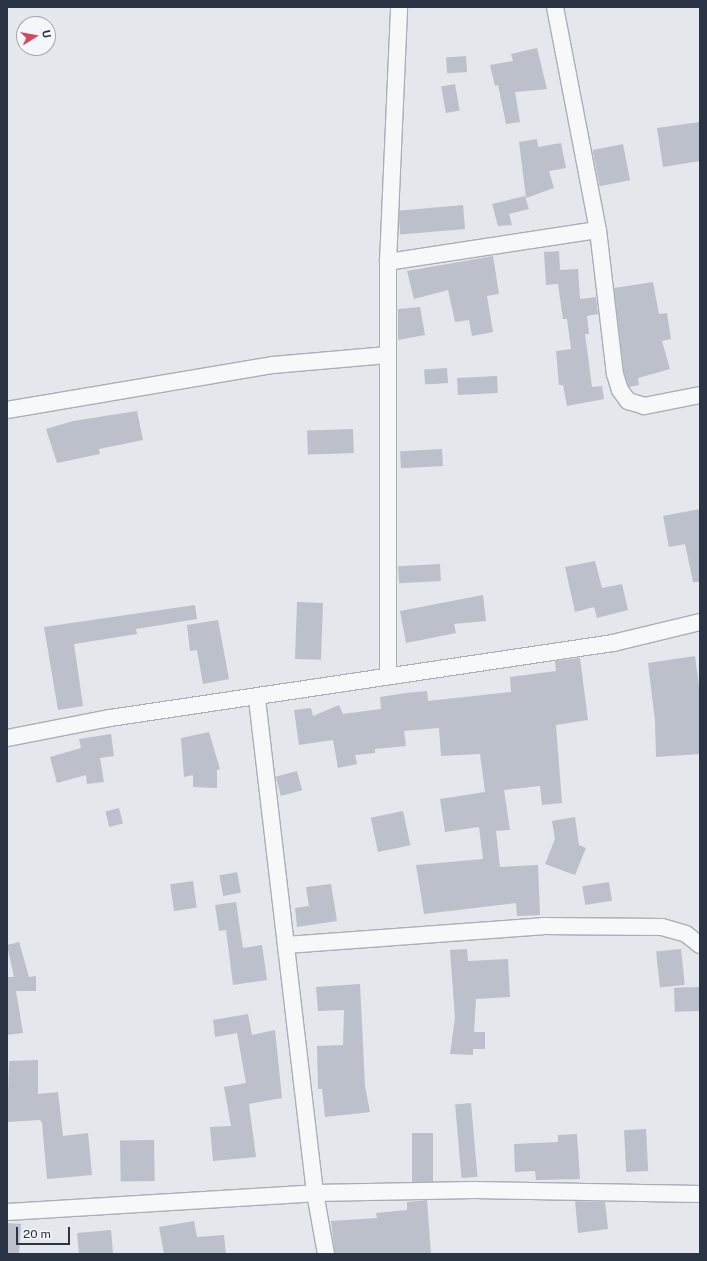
<!DOCTYPE html>
<html>
<head>
<meta charset="utf-8">
<style>
  body { margin:0 }
  #map { position:relative; width:707px; height:1261px; overflow:hidden; background:#e4e7ec; font-family:"Public Sans",sans-serif }
  div>[style] { position:absolute }
  .building>* { inset:0; background:#bbc0ca; transform-origin:0 0 }
  .roads { filter:drop-shadow(1px 0 #a9aeb7) drop-shadow(-1px 0 #a9aeb7) drop-shadow(0 1px #a9aeb7) drop-shadow(0 -1px #a9aeb7) }
  .street>* { height:16px; margin:-8px; padding:0 8px; transform-origin:8px; border-radius:8px; background:#f7f8fa }
  span { translate:-50% -50%; white-space:nowrap; text-align:center; line-height:1.15; -webkit-text-stroke:3px #f4f6f9; paint-order:stroke }
  .frame { position:absolute; inset:0; border:8px solid #2b3445; pointer-events:none }
  .north { position:absolute; left:16px; top:16px; width:40px; height:40px; box-sizing:border-box; background:#f4f6f9; border:1px solid #a4a8b1; border-radius:50%; rotate:79deg; font-size:11px; font-weight:700; line-height:16px; text-align:center; color:#2b3445 }
  .north::after { content:''; display:block; margin:auto; width:14px; height:18px; background:#d1495b; clip-path:polygon(50% 0,100% 100%,50% 72%,0 100%) }
  .scale { position:absolute; left:16px; top:1227px; width:54px; height:18px; box-sizing:border-box; border:2px solid #2b3445; border-top:0; padding-left:5px; font-size:12px; line-height:14px; white-space:nowrap; color:#2b3445; -webkit-text-stroke:3px #f4f6f9; paint-order:stroke }
</style>
</head>
<body>
<div id="map">
  <div class="building">
    <i style="clip-path:polygon(537px 48px,547px 89px,515px 92px,520px 122px,506px 124px,498px 85px,495px 86px,490px 65px,513px 61px,511px 54px)"></i>
    <i style="left:466px;top:56px;width:16px;height:20px;rotate:86deg"></i>
    <i style="left:455px;top:84px;width:27px;height:14px;rotate:80deg"></i>
    <i style="clip-path:polygon(700px 122px,700px 161px,663px 167px,657px 128px)"></i>
    <i style="clip-path:polygon(537px 139px,538px 147px,561px 143px,566px 168px,549px 171px,554px 188px,526px 198px,519px 142px)"></i>
    <i style="left:623px;top:144px;width:37px;height:31px;rotate:79deg"></i>
    <i style="clip-path:polygon(525px 196px,529px 209px,509px 214px,512px 225px,498px 226px,492px 204px)"></i>
    <i style="left:463px;top:205px;width:24px;height:65px;rotate:85deg"></i>
    <i style="clip-path:polygon(559px 251px,560px 270px,578px 269px,580px 299px,596px 297px,598px 314px,587px 316px,589px 334px,585px 334px,592px 387px,602px 386px,604px 399px,567px 406px,563px 385px,559px 385px,556px 351px,571px 349px,567px 319px,563px 319px,558px 284px,546px 285px,544px 252px)"></i>
    <i style="clip-path:polygon(493px 256px,499px 294px,487px 296px,493px 332px,472px 336px,469px 320px,455px 322px,448px 290px,414px 299px,407px 271px)"></i>
    <i style="clip-path:polygon(653px 282px,659px 314px,667px 313px,671px 339px,662px 341px,670px 369px,638px 378px,639px 385px,629px 387px,624px 372px,614px 288px)"></i>
    <i style="clip-path:polygon(420px 307px,425px 335px,398px 340px,398px 309px)"></i>
    <i style="left:447px;top:368px;width:15px;height:23px;rotate:86deg"></i>
    <i style="left:497px;top:376px;width:17px;height:40px;rotate:87deg"></i>
    <i style="clip-path:polygon(137px 411px,143px 440px,99px 449px,100px 454px,57px 463px,46px 429px,73px 421px)"></i>
    <i style="left:353px;top:429px;width:24px;height:46px;rotate:88deg"></i>
    <i style="left:442px;top:449px;width:17px;height:42px;rotate:87deg"></i>
    <i style="clip-path:polygon(700px 509px,700px 582px,693px 582px,685px 544px,669px 547px,663px 516px)"></i>
    <i style="clip-path:polygon(595px 561px,602px 588px,622px 584px,628px 610px,597px 618px,594px 607px,575px 612px,565px 567px)"></i>
    <i style="left:440px;top:564px;width:17px;height:42px;rotate:87deg"></i>
    <i style="clip-path:polygon(483px 595px,486px 621px,454px 624px,456px 633px,406px 643px,400px 611px)"></i>
    <i style="left:297px;top:602px;width:26px;height:57px;rotate:2deg"></i>
    <i style="clip-path:polygon(195px 605px,197px 619px,136px 629px,137px 634px,74px 644px,83px 706px,58px 710px,44px 627px)"></i>
    <i style="clip-path:polygon(218px 620px,229px 679px,203px 684px,197px 650px,190px 651px,187px 625px)"></i>
    <i style="clip-path:polygon(695px 656px,700px 694px,700px 754px,656px 757px,655px 721px,648px 663px)"></i>
    <i style="clip-path:polygon(580px 658px,588px 720px,556px 725px,562px 803px,542px 805px,540px 786px,504px 790px,510px 830px,496px 831px,500px 867px,538px 865px,540px 915px,517px 916px,516px 903px,424px 914px,416px 865px,483px 859px,479px 827px,445px 832px,440px 799px,485px 792px,480px 754px,441px 756px,439px 728px,404px 731px,406px 746px,375px 749px,375px 753px,355px 755px,357px 764px,338px 768px,333px 740px,299px 745px,294px 710px,311px 708px,313px 716px,339px 705px,343px 714px,381px 709px,380px 697px,406px 693px,427px 691px,428px 701px,511px 692px,510px 677px,556px 671px,555px 661px)"></i>
    <i style="clip-path:polygon(209px 732px,220px 769px,217px 770px,217px 788px,193px 787px,193px 775px,184px 777px,181px 738px)"></i>
    <i style="clip-path:polygon(111px 734px,114px 756px,100px 758px,104px 782px,87px 784px,86px 775px,57px 783px,50px 757px,81px 748px,79px 739px)"></i>
    <i style="left:297px;top:771px;width:20px;height:22px;rotate:75deg"></i>
    <i style="left:119px;top:808px;width:16px;height:14px;rotate:76deg"></i>
    <i style="left:403px;top:811px;width:35px;height:33px;rotate:78deg"></i>
    <i style="clip-path:polygon(575px 817px,579px 845px,586px 848px,575px 875px,545px 864px,555px 839px,552px 821px)"></i>
    <i style="left:237px;top:872px;width:21px;height:18px;rotate:79deg"></i>
    <i style="left:193px;top:881px;width:27px;height:23px;rotate:82deg"></i>
    <i style="left:609px;top:882px;width:19px;height:27px;rotate:81deg"></i>
    <i style="clip-path:polygon(331px 884px,337px 921px,297px 927px,295px 908px,309px 906px,306px 887px)"></i>
    <i style="clip-path:polygon(236px 902px,243px 948px,262px 945px,267px 980px,233px 985px,226px 930px,219px 931px,215px 905px)"></i>
    <i style="clip-path:polygon(19px 942px,29px 977px,36px 976px,36px 991px,16px 991px,23px 1033px,7px 1035px,7px 977px,14px 977px,7px 945px)"></i>
    <i style="clip-path:polygon(467px 949px,468px 961px,508px 959px,510px 997px,476px 999px,474px 1032px,485px 1032px,485px 1049px,473px 1049px,473px 1055px,450px 1054px,455px 1018px,450px 950px)"></i>
    <i style="left:681px;top:949px;width:36px;height:25px;rotate:84deg"></i>
    <i style="clip-path:polygon(360px 984px,365px 1086px,370px 1112px,325px 1117px,322px 1089px,318px 1089px,317px 1046px,343px 1045px,344px 1010px,318px 1011px,316px 987px)"></i>
    <i style="left:699px;top:987px;width:24px;height:25px;rotate:88deg"></i>
    <i style="clip-path:polygon(248px 1014px,252px 1035px,275px 1030px,282px 1098px,249px 1104px,256px 1157px,213px 1161px,210px 1127px,231px 1126px,224px 1087px,246px 1083px,237px 1033px,215px 1037px,213px 1020px)"></i>
    <i style="clip-path:polygon(38px 1060px,38px 1094px,58px 1092px,63px 1136px,88px 1133px,92px 1175px,47px 1179px,42px 1123px,40px 1120px,7px 1122px,9px 1061px)"></i>
    <i style="left:471px;top:1103px;width:74px;height:16px;rotate:85deg"></i>
    <i style="left:646px;top:1129px;width:42px;height:22px;rotate:87deg"></i>
    <i style="left:412px;top:1133px;width:21px;height:49px"></i>
    <i style="clip-path:polygon(577px 1134px,580px 1179px,536px 1180px,535px 1171px,515px 1172px,514px 1144px,558px 1142px,558px 1135px)"></i>
    <i style="left:154px;top:1140px;width:41px;height:34px;rotate:89deg"></i>
    <i style="clip-path:polygon(427px 1200px,431px 1254px,335px 1254px,331px 1221px,377px 1218px,376px 1213px,407px 1210px,407px 1202px)"></i>
    <i style="clip-path:polygon(575px 1201px,605px 1202px,608px 1229px,578px 1233px)"></i>
    <i style="clip-path:polygon(194px 1221px,197px 1237px,224px 1235px,226px 1254px,164px 1254px,159px 1227px)"></i>
    <i style="clip-path:polygon(7px 1223px,21px 1224px,19px 1254px,7px 1254px)"></i>
    <i style="left:111px;top:1230px;width:24px;height:34px;rotate:85deg"></i>
  </div>
  <div class="roads">
    <div class="street">
      <i style="left:555px;top:7px;width:227px;rotate:79.1deg"></i>
      <i style="left:598px;top:230px;width:145px;rotate:83.3deg"></i>
      <i style="left:615px;top:374px;width:17px;rotate:73deg"></i>
      <i style="left:620px;top:390px;width:14px;rotate:54deg"></i>
      <i style="left:628px;top:401px;width:17px;rotate:17deg"></i>
      <i style="left:644px;top:406px;width:57px;rotate:-11.1deg"></i>
      <i style="left:388px;top:262px;width:212px;rotate:-8.7deg"></i>
      <i style="left:7px;top:410px;width:270px;rotate:-9.6deg"></i>
      <i style="left:273px;top:365px;width:115px;rotate:-5deg"></i>
      <i style="left:388px;top:675px;width:413px;rotate:-90deg"></i>
      <i style="left:388px;top:262px;width:255px;rotate:-87.5deg"></i>
      <i style="left:7px;top:738px;width:105px;rotate:-11deg"></i>
      <i style="left:110px;top:718px;width:509px;rotate:-8.48deg"></i>
      <i style="left:613px;top:643px;width:89px;rotate:-13.6deg"></i>
      <i style="left:286px;top:945px;width:257px;rotate:-4.2deg"></i>
      <i style="left:542px;top:926px;width:120px;rotate:0.5deg"></i>
      <i style="left:662px;top:927px;width:25px;rotate:16deg"></i>
      <i style="left:686px;top:934px;width:18px;rotate:38deg"></i>
      <i style="left:7px;top:1212px;width:309px;rotate:-3.5deg"></i>
      <i style="left:315px;top:1193px;width:498px;rotate:-96.7deg"></i>
      <i style="left:326px;top:1254px;width:62px;rotate:-100.2deg"></i>
      <i style="left:315px;top:1193px;width:159px;rotate:-1.1deg"></i>
      <i style="left:474px;top:1190px;width:226px;rotate:1deg"></i>
    </div>
  </div>
  <div class="frame"></div>
  <div class="north">U</div>
  <div class="scale">20 m</div>
</div>
</body>
</html>
